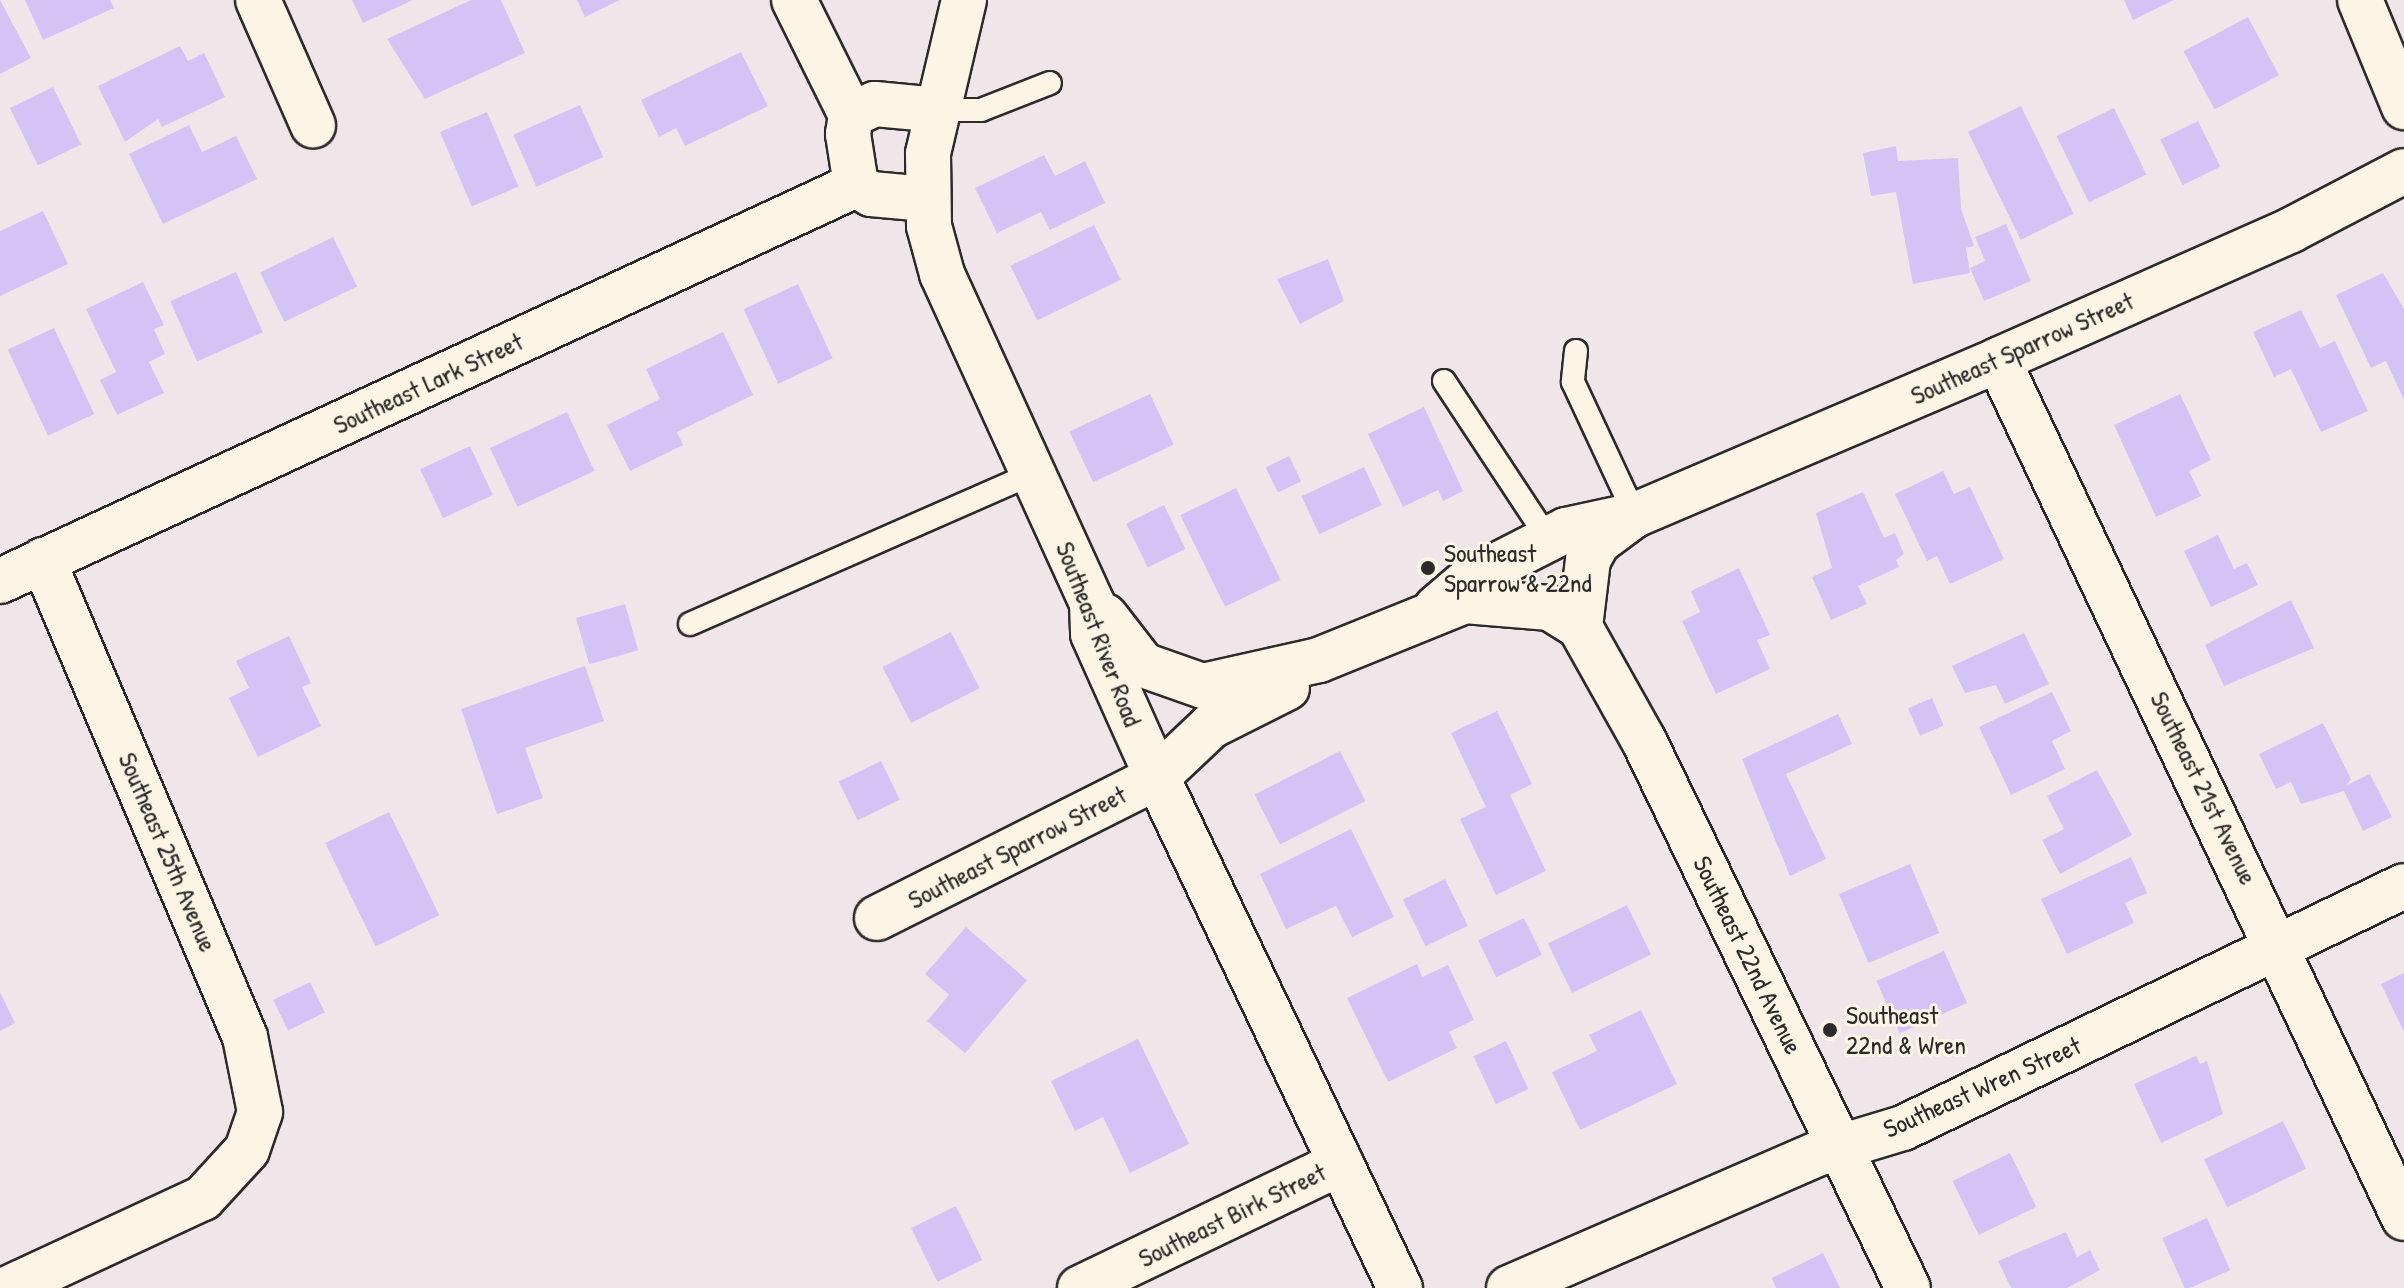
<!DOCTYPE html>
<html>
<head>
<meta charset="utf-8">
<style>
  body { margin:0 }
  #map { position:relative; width:2404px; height:1288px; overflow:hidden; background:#f0e6ea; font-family:"Patrick Hand",sans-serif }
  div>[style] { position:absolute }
  .building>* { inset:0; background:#d4c4f6; transform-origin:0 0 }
  .roads { filter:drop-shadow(2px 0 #2b2b2b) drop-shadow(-2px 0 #2b2b2b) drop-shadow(0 2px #2b2b2b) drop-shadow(0 -2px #2b2b2b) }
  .service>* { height:22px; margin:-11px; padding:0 11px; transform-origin:11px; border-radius:11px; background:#fcf5e5 }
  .minor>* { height:44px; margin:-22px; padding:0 22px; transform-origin:22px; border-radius:22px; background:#fcf5e5 }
  .tertiary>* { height:44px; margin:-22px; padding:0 22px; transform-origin:22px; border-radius:22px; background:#fcf5e5 }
  .dots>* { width:22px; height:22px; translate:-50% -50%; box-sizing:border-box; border:4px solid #fcf5e5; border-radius:50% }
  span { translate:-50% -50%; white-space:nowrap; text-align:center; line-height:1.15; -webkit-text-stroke:6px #fcf5e5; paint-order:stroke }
  .street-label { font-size:26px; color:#2b2b2b }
  .poi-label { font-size:26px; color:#2b2b2b }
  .left { translate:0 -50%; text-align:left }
</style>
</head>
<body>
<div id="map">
  <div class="building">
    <i style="clip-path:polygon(0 0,31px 58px,0 74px)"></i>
    <i style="clip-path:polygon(25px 0,110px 0,114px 8px,43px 40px)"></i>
    <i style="clip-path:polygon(352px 0,413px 0,363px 23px)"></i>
    <i style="clip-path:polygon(471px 0,501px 0,525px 53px,425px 99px,387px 39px)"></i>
    <i style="clip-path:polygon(577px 0,620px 0,585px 17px)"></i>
    <i style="clip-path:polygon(2124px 0,2174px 0,2133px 20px)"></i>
    <i style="left:2248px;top:17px;width:66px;height:73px;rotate:62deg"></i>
    <i style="clip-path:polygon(180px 46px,188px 61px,204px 53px,225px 97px,162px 127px,158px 119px,125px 142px,98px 86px)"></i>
    <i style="clip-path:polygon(741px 52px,768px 106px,685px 146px,676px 128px,659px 137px,641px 100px)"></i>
    <i style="left:53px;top:87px;width:64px;height:48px;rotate:64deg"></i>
    <i style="left:580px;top:105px;width:57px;height:73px;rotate:66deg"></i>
    <i style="left:2021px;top:106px;width:120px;height:59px;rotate:64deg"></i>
    <i style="left:2114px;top:108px;width:74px;height:64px;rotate:64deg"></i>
    <i style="left:487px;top:112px;width:81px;height:51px;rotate:67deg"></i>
    <i style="left:2198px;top:121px;width:51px;height:42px;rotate:64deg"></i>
    <i style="clip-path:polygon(189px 125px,202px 152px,236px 136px,257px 179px,163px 224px,129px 154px)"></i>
    <i style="clip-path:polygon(1896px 146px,1898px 161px,1958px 158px,1961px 209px,1974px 246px,1966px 248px,1970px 273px,1913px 284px,1896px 192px,1871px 196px,1863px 153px)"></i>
    <i style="clip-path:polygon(1044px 155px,1055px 176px,1085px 161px,1105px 203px,1050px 230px,1041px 212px,997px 233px,975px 188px)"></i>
    <i style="clip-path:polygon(43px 211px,68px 264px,0 296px,0 231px)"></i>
    <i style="clip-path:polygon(2006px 224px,2031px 281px,1984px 301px,1970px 268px,1985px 261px,1975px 237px)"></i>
    <i style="left:1094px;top:225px;width:61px;height:93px;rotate:64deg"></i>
    <i style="left:333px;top:237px;width:55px;height:81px;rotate:64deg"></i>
    <i style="clip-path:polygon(1328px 259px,1344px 301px,1300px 324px,1277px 279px)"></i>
    <i style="left:236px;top:272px;width:66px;height:72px;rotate:66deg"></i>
    <i style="clip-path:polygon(2383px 273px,2404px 309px,2404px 400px,2386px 361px,2371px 368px,2336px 295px)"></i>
    <i style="clip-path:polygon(143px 282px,164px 325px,154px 329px,165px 354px,149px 362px,164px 393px,117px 415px,100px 380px,116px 372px,86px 309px)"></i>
    <i style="left:798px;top:284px;width:82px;height:60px;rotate:65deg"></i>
    <i style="clip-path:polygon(2301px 310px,2320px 348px,2335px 341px,2368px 411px,2321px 432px,2291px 369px,2274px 377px,2253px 332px)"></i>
    <i style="left:54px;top:328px;width:95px;height:51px;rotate:65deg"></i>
    <i style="clip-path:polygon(723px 332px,753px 395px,677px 432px,683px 445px,630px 471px,607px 425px,660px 399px,646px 369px)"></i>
    <i style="left:1150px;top:394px;width:56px;height:89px;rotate:65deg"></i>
    <i style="clip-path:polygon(2180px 394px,2211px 460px,2189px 471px,2201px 496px,2156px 517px,2114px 425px)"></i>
    <i style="clip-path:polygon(1424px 407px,1463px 491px,1443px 501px,1438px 490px,1403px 507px,1368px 434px)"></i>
    <i style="left:567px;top:412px;width:65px;height:85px;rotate:65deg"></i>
    <i style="left:470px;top:446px;width:54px;height:55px;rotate:65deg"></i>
    <i style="left:1289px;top:456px;width:28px;height:26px;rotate:64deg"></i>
    <i style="left:1364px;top:467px;width:42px;height:69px;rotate:65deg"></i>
    <i style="clip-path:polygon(1943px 471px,1954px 494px,1970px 487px,2004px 559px,1950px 584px,1937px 556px,1927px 561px,1895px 494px)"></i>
    <i style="left:1236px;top:488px;width:102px;height:62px;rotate:64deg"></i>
    <i style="clip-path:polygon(1863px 492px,1884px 538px,1895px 533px,1904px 554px,1896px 560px,1899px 567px,1858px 586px,1867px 604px,1831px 620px,1812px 577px,1832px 568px,1816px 513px)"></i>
    <i style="left:1164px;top:505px;width:49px;height:42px;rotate:64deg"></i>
    <i style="clip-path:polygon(2218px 535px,2234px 569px,2247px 563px,2258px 585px,2211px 607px,2184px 551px)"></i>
    <i style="clip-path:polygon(1739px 568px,1770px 635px,1757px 640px,1770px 669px,1716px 694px,1682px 621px,1700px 612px,1691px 591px)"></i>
    <i style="clip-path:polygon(2291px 600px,2314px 648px,2224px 686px,2205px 645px)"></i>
    <i style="left:625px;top:604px;width:48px;height:51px;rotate:74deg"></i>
    <i style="left:951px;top:632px;width:63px;height:77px;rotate:63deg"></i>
    <i style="clip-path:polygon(2024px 633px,2049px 684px,2005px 704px,1996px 685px,1965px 693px,1952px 666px)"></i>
    <i style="clip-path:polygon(289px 636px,311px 683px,302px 687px,321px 726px,258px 757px,229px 698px,249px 688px,236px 661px)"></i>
    <i style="clip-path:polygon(585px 666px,604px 721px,525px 748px,543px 798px,497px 814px,461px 709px)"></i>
    <i style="clip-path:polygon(2052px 692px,2071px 731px,2052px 741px,2065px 769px,2011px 795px,1979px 727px)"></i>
    <i style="left:1932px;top:698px;width:30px;height:26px;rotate:67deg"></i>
    <i style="clip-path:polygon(1497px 711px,1532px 784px,1510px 795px,1546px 871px,1496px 895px,1460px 819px,1486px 807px,1451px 733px)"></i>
    <i style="clip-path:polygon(1838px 714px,1852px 744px,1786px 774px,1826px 859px,1790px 876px,1742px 759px)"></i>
    <i style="clip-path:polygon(2323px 723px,2351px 779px,2347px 785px,2370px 774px,2392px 817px,2363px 831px,2344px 791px,2301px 804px,2291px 782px,2276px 789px,2259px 754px)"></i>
    <i style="left:1340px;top:751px;width:56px;height:96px;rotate:63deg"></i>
    <i style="left:881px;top:761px;width:43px;height:47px;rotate:64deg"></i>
    <i style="clip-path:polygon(2097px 770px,2132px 835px,2060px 874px,2042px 840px,2064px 829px,2047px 796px)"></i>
    <i style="left:389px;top:812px;width:115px;height:71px;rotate:64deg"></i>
    <i style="clip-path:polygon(1351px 829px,1394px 917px,1352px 937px,1336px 906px,1286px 929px,1260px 874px)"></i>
    <i style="clip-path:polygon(2131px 857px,2147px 893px,2125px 903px,2134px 923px,2067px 954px,2041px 899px)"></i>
    <i style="left:1910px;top:864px;width:75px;height:77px;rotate:67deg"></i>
    <i style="left:1445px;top:879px;width:52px;height:47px;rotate:64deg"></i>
    <i style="left:1627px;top:905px;width:55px;height:88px;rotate:64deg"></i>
    <i style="left:1524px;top:918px;width:41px;height:51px;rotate:64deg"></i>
    <i style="clip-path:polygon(966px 927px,1027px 980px,965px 1053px,927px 1021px,949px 995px,925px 974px)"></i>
    <i style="left:1944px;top:951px;width:57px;height:74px;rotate:66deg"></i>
    <i style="clip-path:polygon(1417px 964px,1422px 977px,1448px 965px,1474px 1020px,1449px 1032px,1457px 1048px,1388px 1082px,1347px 998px)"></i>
    <i style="clip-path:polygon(2404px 973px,2404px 1032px,2381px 984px)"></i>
    <i style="left:310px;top:982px;width:34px;height:41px;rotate:64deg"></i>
    <i style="clip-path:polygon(0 992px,15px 1023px,0 1031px)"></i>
    <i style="clip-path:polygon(1641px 1010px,1677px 1084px,1580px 1130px,1552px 1072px,1597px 1051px,1589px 1035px)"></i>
    <i style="clip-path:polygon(1138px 1039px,1189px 1144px,1130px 1173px,1103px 1117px,1075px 1131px,1051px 1081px)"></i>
    <i style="left:1506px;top:1041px;width:53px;height:36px;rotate:65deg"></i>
    <i style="clip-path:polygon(2196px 1056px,2200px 1064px,2207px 1061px,2223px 1114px,2161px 1143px,2134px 1084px)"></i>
    <i style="left:2283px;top:1121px;width:53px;height:88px;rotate:64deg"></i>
    <i style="left:2010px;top:1153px;width:60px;height:64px;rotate:64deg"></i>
    <i style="left:956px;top:1206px;width:60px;height:50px;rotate:64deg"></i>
    <i style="left:2207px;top:1218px;width:57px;height:49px;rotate:66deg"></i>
    <i style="clip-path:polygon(2066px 1232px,2077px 1257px,2090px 1250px,2100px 1270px,2067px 1288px,2011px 1288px,1998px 1261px)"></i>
    <i style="clip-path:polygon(1823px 1253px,1840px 1288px,1776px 1288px,1772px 1278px)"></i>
  </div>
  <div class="roads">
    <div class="service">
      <i style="left:938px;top:110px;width:43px"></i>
      <i style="left:981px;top:110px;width:74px;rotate:-21.4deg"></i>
      <i style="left:1576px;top:351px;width:31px;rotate:96deg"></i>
      <i style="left:1573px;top:382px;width:147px;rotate:65deg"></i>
      <i style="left:1444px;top:381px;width:189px;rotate:56.6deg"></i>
      <i style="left:690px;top:624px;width:373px;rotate:-23.7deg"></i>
    </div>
    <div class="minor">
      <i style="left:258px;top:0;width:137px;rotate:66.3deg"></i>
      <i style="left:794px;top:0;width:128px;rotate:63.6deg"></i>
      <i style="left:2360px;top:0;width:116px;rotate:67.6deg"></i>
      <i style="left:926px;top:199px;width:55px;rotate:-174.8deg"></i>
      <i style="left:871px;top:194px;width:17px;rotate:-149deg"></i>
      <i style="left:856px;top:185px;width:52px;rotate:-98.9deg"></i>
      <i style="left:848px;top:134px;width:19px;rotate:-81deg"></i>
      <i style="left:851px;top:115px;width:26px;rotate:-25deg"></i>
      <i style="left:875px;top:104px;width:63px;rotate:5.4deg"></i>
      <i style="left:1998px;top:360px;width:949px;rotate:64.68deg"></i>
      <i style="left:0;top:581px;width:943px;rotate:-24.83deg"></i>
      <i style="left:1436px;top:608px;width:45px;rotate:-40.5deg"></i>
      <i style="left:1470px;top:579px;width:108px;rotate:-27deg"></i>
      <i style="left:1566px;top:530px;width:71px;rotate:-12.3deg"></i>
      <i style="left:1635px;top:515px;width:395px;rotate:-23.1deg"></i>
      <i style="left:1998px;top:360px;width:321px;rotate:-23.9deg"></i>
      <i style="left:2291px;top:230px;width:127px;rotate:-27.6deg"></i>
      <i style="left:1580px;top:627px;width:67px;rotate:-83.2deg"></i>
      <i style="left:1588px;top:560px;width:21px;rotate:-61deg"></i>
      <i style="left:1598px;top:542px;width:44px;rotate:-36.6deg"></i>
      <i style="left:877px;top:918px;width:313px;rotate:-26.7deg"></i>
      <i style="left:9px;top:1288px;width:214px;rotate:-24.9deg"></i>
      <i style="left:203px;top:1198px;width:65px;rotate:-47.5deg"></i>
      <i style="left:247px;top:1150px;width:40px;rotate:-71.1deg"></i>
      <i style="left:260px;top:1112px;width:76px;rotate:-101.3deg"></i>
      <i style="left:245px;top:1037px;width:518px;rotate:-112.95deg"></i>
      <i style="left:1080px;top:1288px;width:289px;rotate:-25.6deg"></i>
      <i style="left:1509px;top:1288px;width:339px;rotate:-23.5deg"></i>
      <i style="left:1820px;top:1153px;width:87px;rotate:-16.8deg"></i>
      <i style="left:1903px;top:1128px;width:556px;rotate:-25.78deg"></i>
    </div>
    <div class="tertiary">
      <i style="left:964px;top:0;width:158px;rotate:103.2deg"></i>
      <i style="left:928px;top:154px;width:72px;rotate:89.2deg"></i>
      <i style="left:929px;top:226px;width:50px;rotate:74.8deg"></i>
      <i style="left:942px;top:274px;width:362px;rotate:65.5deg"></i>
      <i style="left:1092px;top:603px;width:31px;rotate:88deg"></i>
      <i style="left:1093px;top:634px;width:157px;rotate:65.9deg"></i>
      <i style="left:1157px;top:777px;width:566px;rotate:64.57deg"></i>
      <i style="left:1105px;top:616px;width:62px;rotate:52.2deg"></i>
      <i style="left:1143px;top:665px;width:64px;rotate:19.3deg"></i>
      <i style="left:1203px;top:686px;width:119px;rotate:-12.6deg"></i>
      <i style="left:1319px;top:660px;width:157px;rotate:-22deg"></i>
      <i style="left:1465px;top:601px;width:85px;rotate:4.7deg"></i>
      <i style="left:1550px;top:608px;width:36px;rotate:32deg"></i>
      <i style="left:1580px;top:627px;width:131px;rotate:60.7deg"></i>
      <i style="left:1644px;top:741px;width:607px;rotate:64.24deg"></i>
      <i style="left:1157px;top:777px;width:74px;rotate:-43.4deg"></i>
      <i style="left:1211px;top:726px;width:85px;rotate:-26.6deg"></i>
    </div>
  </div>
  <div class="dots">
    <i style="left:1428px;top:568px;background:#2b2b2b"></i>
    <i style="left:1830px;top:1030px;background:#2b2b2b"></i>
  </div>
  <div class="street-label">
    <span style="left:2022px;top:348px;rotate:-24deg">Southeast Sparrow Street</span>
    <span style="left:428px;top:383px;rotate:-25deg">Southeast Lark Street</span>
    <span style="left:1099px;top:634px;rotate:69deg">Southeast River Road</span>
    <span style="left:2204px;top:788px;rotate:64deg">Southeast 21st Avenue</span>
    <span style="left:1017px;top:847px;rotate:-27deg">Southeast Sparrow Street</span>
    <span style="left:168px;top:852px;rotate:67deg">Southeast 25th Avenue</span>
    <span style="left:1748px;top:955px;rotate:64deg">Southeast 22nd Avenue</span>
    <span style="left:1982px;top:1087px;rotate:-24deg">Southeast Wren Street</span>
    <span style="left:1232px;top:1215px;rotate:-26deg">Southeast Birk Street</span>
  </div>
  <div class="poi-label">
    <span class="left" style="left:1444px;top:568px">Southeast<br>Sparrow &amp; 22nd</span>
    <span class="left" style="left:1846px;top:1030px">Southeast<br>22nd &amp; Wren</span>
  </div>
</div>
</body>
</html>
